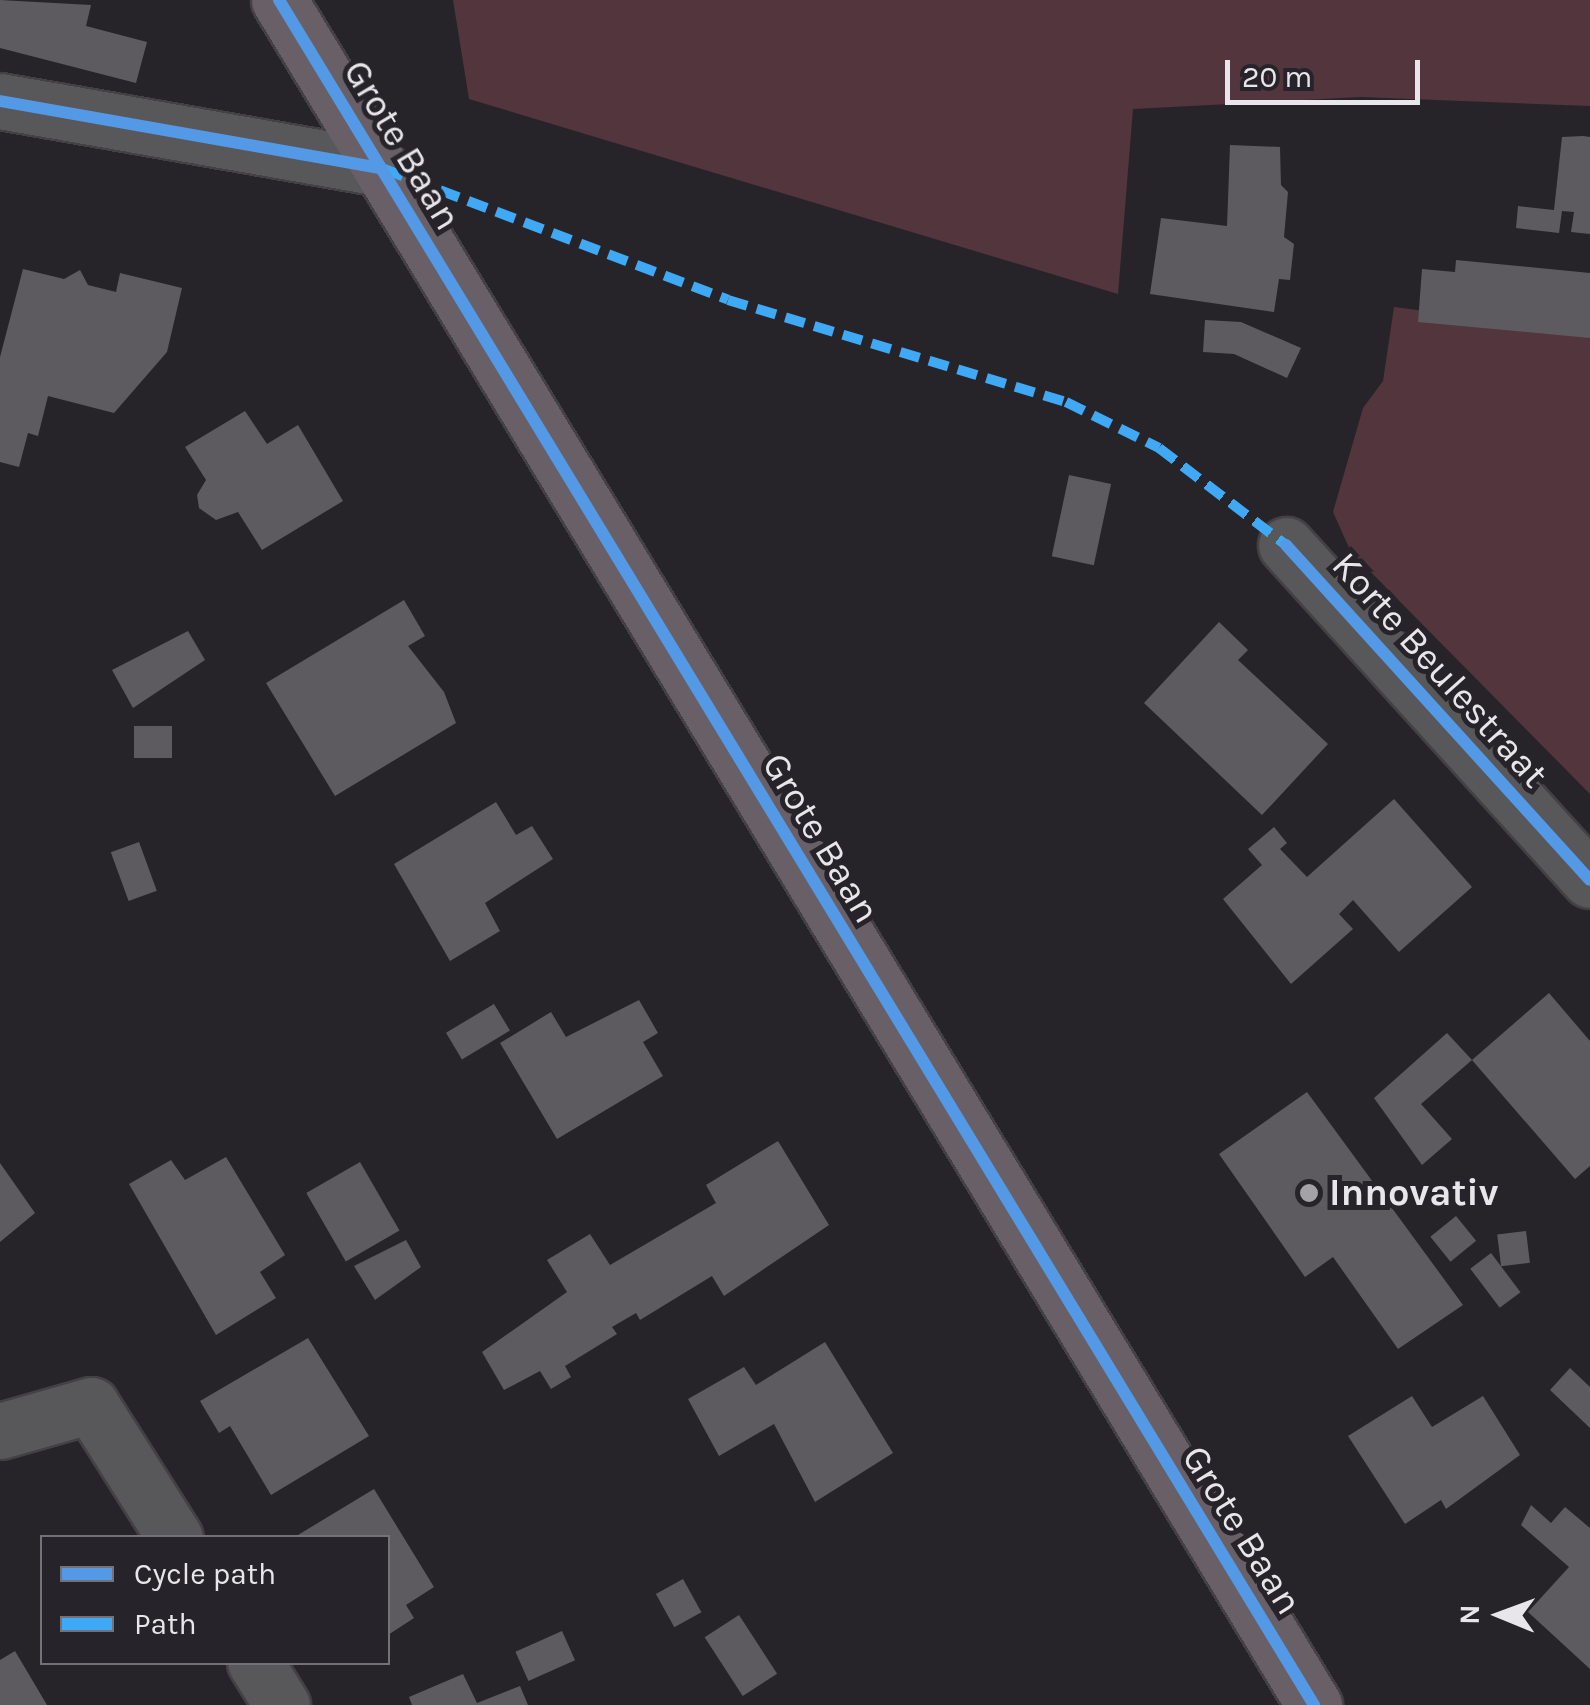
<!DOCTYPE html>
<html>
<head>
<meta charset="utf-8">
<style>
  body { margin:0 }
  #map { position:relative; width:1590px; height:1705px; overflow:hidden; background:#272429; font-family:Karla,sans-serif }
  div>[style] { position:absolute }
  .green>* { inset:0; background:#53353d }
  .building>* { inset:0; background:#5d5b5f; transform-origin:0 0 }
  .roads { filter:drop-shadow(2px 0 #434144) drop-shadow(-2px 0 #434144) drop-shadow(0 2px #434144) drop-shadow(0 -2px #434144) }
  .minor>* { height:55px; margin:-27.5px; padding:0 27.5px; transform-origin:27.5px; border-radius:27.5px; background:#585759 }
  .primary>* { height:55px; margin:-27.5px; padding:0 27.5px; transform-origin:27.5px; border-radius:27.5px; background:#686066 }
  .quiet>* { height:10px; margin-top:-5px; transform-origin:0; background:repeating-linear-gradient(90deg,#3fa9f5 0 20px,transparent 0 30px) }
  .cycleway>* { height:12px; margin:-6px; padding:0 6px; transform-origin:6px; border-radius:6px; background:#5399e6 }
  .dots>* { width:28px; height:28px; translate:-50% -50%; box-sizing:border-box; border:5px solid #27232a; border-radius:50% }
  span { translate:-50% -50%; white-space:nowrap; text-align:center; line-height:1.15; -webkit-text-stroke:10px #27232a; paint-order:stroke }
  .street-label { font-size:38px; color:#e8e6ea }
  .poi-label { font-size:38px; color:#e8e6ea; font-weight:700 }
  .left { translate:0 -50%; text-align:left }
  .legend { position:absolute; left:40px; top:1535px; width:350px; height:130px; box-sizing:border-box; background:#27232a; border:2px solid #747177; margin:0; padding:12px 18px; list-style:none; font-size:30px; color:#e8e6ea }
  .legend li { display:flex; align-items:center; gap:20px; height:50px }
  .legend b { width:50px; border:2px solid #747177 }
  .north { position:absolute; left:1450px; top:1565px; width:100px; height:100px; -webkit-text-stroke:8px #27232a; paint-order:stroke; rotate:271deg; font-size:28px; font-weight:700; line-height:40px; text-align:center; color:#e8e6ea }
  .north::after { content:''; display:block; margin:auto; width:35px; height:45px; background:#e8e6ea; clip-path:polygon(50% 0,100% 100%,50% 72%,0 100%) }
  .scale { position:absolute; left:1225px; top:60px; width:195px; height:45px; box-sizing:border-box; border:5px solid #e8e6ea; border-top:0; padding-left:12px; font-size:30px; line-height:35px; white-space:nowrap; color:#e8e6ea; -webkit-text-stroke:8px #27232a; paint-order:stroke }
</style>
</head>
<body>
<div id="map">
  <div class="green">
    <i style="clip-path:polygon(453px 0,1590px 0,1590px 106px,1361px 97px,1133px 109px,1118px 294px,469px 99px)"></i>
    <i style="clip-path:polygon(1394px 307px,1590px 332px,1590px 794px,1351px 552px,1333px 512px,1363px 408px,1383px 381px)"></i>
  </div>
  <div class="building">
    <i style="clip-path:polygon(0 0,91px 5px,86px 26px,147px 42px,136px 83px,0 48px)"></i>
    <i style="clip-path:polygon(1583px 136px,1590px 137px,1590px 234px,1571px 232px,1574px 212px,1562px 211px,1559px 233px,1516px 228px,1518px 206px,1554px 210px,1562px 137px)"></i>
    <i style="clip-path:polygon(1230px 145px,1280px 147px,1281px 185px,1288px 192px,1284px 237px,1294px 244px,1290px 280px,1279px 279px,1274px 312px,1150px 294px,1161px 218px,1227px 226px)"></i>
    <i style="clip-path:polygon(1456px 260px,1590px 273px,1590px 338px,1418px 322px,1422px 269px,1455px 272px)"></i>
    <i style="clip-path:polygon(23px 269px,64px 279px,80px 270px,88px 285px,116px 292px,120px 273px,182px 288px,167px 352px,114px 413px,48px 396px,38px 436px,28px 433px,19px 467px,0 462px,0 357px)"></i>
    <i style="clip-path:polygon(1205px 320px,1241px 322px,1301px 348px,1287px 378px,1234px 354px,1203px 352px)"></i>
    <i style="clip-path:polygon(245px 411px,267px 444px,298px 425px,343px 501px,262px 550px,238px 512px,216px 520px,199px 508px,197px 495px,206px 480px,185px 447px)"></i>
    <i style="left:1069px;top:475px;width:43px;height:83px;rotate:12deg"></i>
    <i style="clip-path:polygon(404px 600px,425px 636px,408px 646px,444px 692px,456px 723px,335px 796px,266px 683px)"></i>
    <i style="clip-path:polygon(1219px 622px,1248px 650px,1238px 660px,1328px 744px,1262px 815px,1144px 703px)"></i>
    <i style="clip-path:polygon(188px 631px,205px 660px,133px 708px,112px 670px)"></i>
    <i style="left:134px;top:726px;width:38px;height:32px"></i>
    <i style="clip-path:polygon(1394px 799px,1472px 887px,1399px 952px,1353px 900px,1339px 914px,1353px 929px,1291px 984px,1223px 899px,1262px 865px,1248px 849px,1274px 827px,1287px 843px,1280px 849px,1307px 877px)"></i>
    <i style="clip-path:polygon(496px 802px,516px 835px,532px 826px,553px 859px,485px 903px,500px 931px,450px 961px,394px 864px)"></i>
    <i style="left:139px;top:842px;width:52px;height:30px;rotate:70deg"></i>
    <i style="clip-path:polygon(1549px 993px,1590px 1041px,1590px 1166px,1575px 1179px,1472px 1060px)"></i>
    <i style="clip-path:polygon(639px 1000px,658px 1033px,643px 1042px,663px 1076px,557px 1139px,500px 1043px,551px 1012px,566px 1037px)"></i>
    <i style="left:494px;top:1004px;width:31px;height:56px;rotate:59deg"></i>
    <i style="clip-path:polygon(1447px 1033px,1472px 1060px,1421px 1104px,1452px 1139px,1422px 1165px,1374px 1098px)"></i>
    <i style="clip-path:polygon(1307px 1092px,1463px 1305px,1398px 1349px,1333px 1257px,1305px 1277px,1219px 1154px)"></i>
    <i style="clip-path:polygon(778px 1141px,829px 1225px,724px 1296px,712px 1276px,640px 1320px,636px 1313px,612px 1327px,617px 1334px,565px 1366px,571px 1377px,551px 1389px,540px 1371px,504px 1390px,482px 1352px,567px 1292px,547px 1260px,590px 1234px,610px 1265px,716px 1203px,706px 1185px)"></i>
    <i style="clip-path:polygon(226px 1157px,285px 1255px,260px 1272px,276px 1298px,216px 1335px,129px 1184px,171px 1160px,185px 1180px)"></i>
    <i style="left:360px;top:1162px;width:79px;height:62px;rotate:60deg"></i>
    <i style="clip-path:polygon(0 1163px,35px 1213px,0 1242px)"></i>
    <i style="left:1456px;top:1216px;width:32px;height:33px;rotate:51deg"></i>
    <i style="left:1526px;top:1231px;width:32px;height:29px;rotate:83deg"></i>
    <i style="clip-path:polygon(406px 1240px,421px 1267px,375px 1300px,354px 1266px)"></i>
    <i style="left:1491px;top:1253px;width:49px;height:26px;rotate:53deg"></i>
    <i style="clip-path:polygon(308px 1338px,369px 1436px,271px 1495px,230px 1426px,219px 1433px,200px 1401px)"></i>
    <i style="clip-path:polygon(825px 1342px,893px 1453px,815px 1502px,774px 1424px,719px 1456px,688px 1399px,744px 1367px,756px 1385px)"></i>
    <i style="clip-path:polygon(1570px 1368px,1590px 1387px,1590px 1428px,1550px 1390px)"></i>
    <i style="clip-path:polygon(1412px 1396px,1432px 1427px,1483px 1396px,1520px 1455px,1446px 1509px,1441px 1500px,1405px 1524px,1348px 1436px)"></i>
    <i style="clip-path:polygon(374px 1489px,434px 1587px,406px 1605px,414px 1618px,388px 1635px,388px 1538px,293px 1538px)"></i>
    <i style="clip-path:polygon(1531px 1505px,1551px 1523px,1565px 1507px,1590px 1528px,1590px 1669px,1528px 1612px,1569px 1567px,1521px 1525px)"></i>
    <i style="left:683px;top:1579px;width:38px;height:31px;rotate:61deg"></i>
    <i style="left:739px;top:1615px;width:70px;height:41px;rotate:57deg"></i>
    <i style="left:562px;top:1631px;width:32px;height:51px;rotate:66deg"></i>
    <i style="clip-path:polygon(15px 1651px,47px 1705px,56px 1705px,0 1705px,0 1660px)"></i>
    <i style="clip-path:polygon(463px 1674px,477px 1703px,520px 1686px,528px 1705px,412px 1705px,409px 1697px)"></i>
  </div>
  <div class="roads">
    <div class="minor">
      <i style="left:0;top:101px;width:387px;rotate:10deg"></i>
      <i style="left:1286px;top:545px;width:452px;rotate:47.8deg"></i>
      <i style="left:0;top:1431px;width:95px;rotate:-15.9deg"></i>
      <i style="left:91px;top:1405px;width:157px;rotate:57.7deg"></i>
      <i style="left:255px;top:1662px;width:51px;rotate:57.9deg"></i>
    </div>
    <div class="primary">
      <i style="left:279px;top:0;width:1995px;rotate:58.74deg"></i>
    </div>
  </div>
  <div class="quiet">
    <i style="left:384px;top:169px;width:368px;rotate:20.8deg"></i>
    <i style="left:728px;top:300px;width:353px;rotate:16.8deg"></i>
    <i style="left:1066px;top:402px;width:104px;rotate:26.3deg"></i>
    <i style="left:1159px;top:448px;width:160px;rotate:37.4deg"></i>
  </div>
  <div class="cycleway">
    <i style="left:279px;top:0;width:1995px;rotate:58.74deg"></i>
    <i style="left:0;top:101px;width:387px;rotate:10deg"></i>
    <i style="left:1286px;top:545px;width:452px;rotate:47.8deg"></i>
  </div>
  <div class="dots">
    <i style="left:1309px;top:1193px;background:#a4a2a6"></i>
  </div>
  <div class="street-label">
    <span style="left:402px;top:145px;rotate:59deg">Grote Baan</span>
    <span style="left:1440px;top:670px;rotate:48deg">Korte Beulestraat</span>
    <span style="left:821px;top:838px;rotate:59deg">Grote Baan</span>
    <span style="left:1242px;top:1530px;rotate:58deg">Grote Baan</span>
  </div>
  <div class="poi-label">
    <span class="left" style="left:1329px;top:1193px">Innovativ</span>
  </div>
  <ul class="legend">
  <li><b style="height:12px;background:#5399e6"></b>Cycle path</li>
  <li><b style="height:12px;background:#3fa9f5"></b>Path</li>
  </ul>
  <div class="north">N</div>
  <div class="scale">20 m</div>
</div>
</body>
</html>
